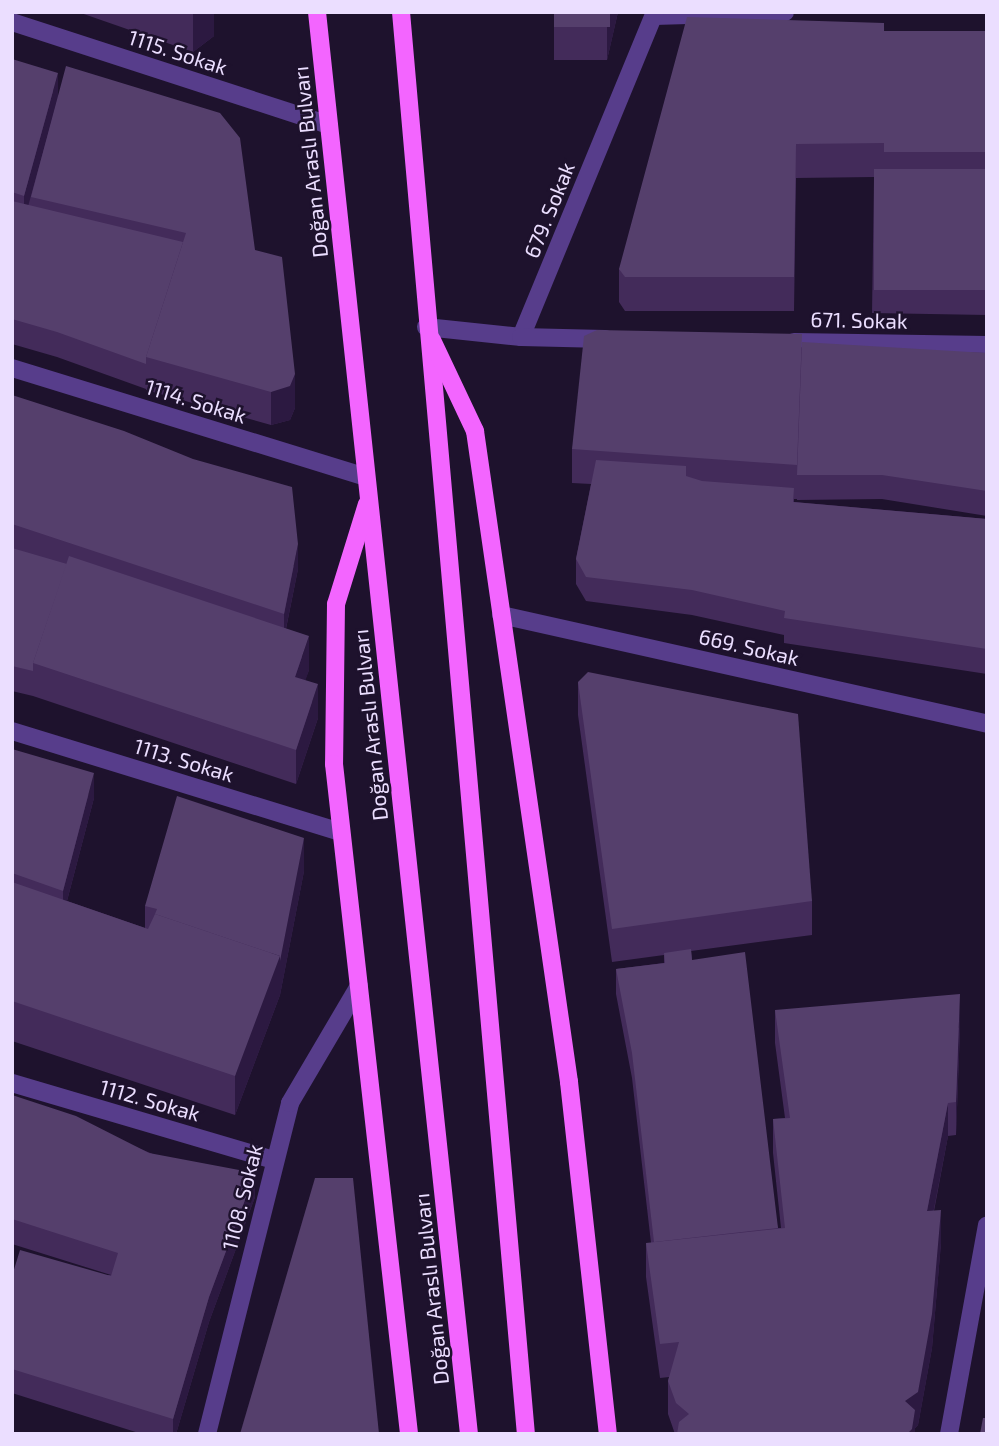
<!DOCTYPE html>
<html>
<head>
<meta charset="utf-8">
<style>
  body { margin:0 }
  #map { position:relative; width:999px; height:1446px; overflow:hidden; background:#1e122d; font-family:"Exo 2",sans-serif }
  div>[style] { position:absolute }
  .minor>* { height:18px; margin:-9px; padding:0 9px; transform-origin:9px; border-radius:9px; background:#573d8b }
  .major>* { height:18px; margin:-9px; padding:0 9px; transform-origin:9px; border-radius:9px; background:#f365ff }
  .wall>* { inset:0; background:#432b5a }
  .shaded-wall>* { inset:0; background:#2c1941 }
  .building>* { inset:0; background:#553f6c; transform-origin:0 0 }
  span { translate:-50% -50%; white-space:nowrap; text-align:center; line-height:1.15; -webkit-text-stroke:5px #1e122d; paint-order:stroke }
  .street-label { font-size:21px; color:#ebdeff }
  .frame { position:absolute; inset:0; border:14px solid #ebdeff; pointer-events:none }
</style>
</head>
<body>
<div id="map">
  <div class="minor">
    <i style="left:654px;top:16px;width:131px;rotate:-1.7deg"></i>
    <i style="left:12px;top:22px;width:333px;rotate:18deg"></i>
    <i style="left:426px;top:327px;width:96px;rotate:6deg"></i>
    <i style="left:521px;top:337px;width:352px;rotate:-67.6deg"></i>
    <i style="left:521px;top:337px;width:84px;rotate:1.4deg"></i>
    <i style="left:794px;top:342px;width:193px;rotate:0.9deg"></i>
    <i style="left:12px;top:368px;width:370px;rotate:17.1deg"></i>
    <i style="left:501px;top:615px;width:498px;rotate:12.6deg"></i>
    <i style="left:12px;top:731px;width:344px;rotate:17.1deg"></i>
    <i style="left:12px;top:1083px;width:273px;rotate:16.4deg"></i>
    <i style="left:207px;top:1434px;width:341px;rotate:-75.9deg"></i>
    <i style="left:290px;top:1103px;width:136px;rotate:-59.5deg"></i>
    <i style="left:949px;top:1434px;width:212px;rotate:-79.7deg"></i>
  </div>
  <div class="major">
    <i style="left:317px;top:12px;width:1430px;rotate:83.9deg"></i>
    <i style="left:401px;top:12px;width:1427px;rotate:84.98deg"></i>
    <i style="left:432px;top:340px;width:101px;rotate:64.7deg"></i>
    <i style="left:475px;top:431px;width:658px;rotate:81.78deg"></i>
    <i style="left:569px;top:1082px;width:354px;rotate:83.7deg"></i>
    <i style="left:367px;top:504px;width:105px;rotate:107.2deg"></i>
    <i style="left:336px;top:604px;width:160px;rotate:90.7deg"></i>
    <i style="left:334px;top:764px;width:674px;rotate:83.61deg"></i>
  </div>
  <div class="wall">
    <i style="clip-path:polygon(78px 12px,214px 12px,214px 36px,193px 52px)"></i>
    <i style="clip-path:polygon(554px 12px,618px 12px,607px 60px,554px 60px)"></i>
    <i style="clip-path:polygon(987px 31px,987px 315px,872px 313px,874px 177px,796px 178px,794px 311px,625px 311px,619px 302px,619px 269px,884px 50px)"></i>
    <i style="clip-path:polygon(12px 59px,255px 250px,295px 408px,290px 420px,271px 425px,146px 390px,146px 388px,146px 389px,57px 357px,12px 344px)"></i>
    <i style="clip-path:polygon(802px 347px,987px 353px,987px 516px,882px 499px,797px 500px,797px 499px,794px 499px,794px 502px,987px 519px,987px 674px,784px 643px,784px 635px,692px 615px,586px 601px,576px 584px,576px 559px,591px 484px,572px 483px,572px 449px)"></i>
    <i style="clip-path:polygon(12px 395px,298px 569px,286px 629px,309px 670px,305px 680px,318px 718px,296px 784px,33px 696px,12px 691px)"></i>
    <i style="clip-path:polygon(578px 682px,812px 901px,812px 935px,691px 951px,692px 960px,778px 1228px,781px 1228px,773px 1153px,773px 1119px,785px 1118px,775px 1043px,775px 1010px,960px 1028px,956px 1135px,948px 1136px,934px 1211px,941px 1243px,932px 1348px,918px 1425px,915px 1428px,915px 1434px,675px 1434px,668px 1414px,668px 1381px,669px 1377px,660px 1378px,646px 1277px,646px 1243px,651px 1243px,632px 1078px,616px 994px,616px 969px,664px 963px,664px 955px,612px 962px,578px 715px)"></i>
    <i style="clip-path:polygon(12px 749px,94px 798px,67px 901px,145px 928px,145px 906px,304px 871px,280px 995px,235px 1115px,12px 1041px)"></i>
    <i style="clip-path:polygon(12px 1095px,255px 1197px,209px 1322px,176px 1434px,142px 1434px,12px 1393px,12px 1276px,111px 1275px,12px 1244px)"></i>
  </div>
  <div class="shaded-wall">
    <i style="clip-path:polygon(193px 12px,214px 12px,214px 36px,193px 52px)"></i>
    <i style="clip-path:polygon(610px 12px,618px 12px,607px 60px,607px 27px)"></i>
    <i style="clip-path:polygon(58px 73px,58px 98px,24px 221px,24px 196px)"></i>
    <i style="clip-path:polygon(295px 374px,295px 408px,290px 420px,271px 425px,271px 392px)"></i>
    <i style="clip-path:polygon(298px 544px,298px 569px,284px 638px,284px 614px)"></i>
    <i style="clip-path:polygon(309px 636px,309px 670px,295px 711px,295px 677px)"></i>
    <i style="clip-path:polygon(318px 684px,318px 718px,296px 784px,296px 750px)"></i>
    <i style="clip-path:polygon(94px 773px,94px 798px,63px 916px,63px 891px)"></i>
    <i style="clip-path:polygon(304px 838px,304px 871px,280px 995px,235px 1115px,235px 1076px)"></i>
    <i style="clip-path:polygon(960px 994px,960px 1028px,956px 1135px,956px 1102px)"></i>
    <i style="clip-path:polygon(948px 1103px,948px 1136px,927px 1245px,927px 1211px)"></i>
    <i style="clip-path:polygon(255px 1173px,255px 1197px,209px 1322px,176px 1434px,173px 1434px,173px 1419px,209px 1297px)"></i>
    <i style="clip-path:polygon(941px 1210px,941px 1243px,932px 1348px,918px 1425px,915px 1428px,915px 1434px,907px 1434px,905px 1401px)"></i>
  </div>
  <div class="building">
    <i style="left:554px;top:12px;width:56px;height:15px"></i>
    <i style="clip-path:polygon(687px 17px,884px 23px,885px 143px,796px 144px,794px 277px,625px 277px,619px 269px)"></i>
    <i style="left:884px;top:31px;width:103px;height:121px"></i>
    <i style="clip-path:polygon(12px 59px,58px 73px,24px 196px,12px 192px)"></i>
    <i style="clip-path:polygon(66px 66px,220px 113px,240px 138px,255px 250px,282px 257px,295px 374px,290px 386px,271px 392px,146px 357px,186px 233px,31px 197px)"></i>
    <i style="left:987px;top:169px;width:121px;height:113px;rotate:90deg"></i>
    <i style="clip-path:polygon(12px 201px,183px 242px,146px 357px,146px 364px,57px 332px,12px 319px)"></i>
    <i style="clip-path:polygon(597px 330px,802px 334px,797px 465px,572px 449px,584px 336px)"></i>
    <i style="clip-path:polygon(802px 342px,987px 353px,987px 491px,882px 475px,797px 475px)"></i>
    <i style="clip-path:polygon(12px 395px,124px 431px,193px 459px,292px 487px,298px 544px,284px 614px,12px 524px)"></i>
    <i style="clip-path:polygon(596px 460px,686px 466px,686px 476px,702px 481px,794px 488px,793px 502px,987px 519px,987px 649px,784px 618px,785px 611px,692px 590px,586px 577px,576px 559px)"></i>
    <i style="clip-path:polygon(12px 548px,67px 564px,33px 663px,33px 671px,12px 666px)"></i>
    <i style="clip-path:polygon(69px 556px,309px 636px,295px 677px,318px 684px,296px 750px,33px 663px)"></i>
    <i style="clip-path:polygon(588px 672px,798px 714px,812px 901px,612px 929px,578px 682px)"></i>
    <i style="clip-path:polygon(12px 749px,94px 773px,63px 891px,12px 873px)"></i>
    <i style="clip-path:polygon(177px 796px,304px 838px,280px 961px,280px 956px,155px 914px,157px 909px,145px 906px)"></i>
    <i style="clip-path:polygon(12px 882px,148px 929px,155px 914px,280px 956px,235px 1076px,12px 1001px)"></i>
    <i style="clip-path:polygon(691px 949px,692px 960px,745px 952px,778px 1228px,654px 1242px,632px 1053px,616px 969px,665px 963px,664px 953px)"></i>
    <i style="clip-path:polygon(960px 994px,956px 1102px,948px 1103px,927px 1211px,941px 1210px,932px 1314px,918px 1392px,905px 1401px,915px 1410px,912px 1429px,907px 1434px,677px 1434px,679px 1422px,689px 1414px,676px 1403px,668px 1381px,679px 1342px,660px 1344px,646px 1243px,785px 1228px,773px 1119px,790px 1118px,775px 1010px)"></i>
    <i style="clip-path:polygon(12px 1095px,76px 1116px,149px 1153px,255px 1173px,209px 1297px,173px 1419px,12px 1369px,12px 1276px,20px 1250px,111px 1276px,118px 1253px,12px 1219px)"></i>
    <i style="clip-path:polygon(315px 1178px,353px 1178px,379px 1434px,240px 1434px)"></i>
    <i style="clip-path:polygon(983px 1418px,987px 1418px,987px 1434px,980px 1434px)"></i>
  </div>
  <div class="street-label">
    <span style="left:178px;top:52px;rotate:18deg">1115. Sokak</span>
    <span style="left:310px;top:162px;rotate:-96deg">Doğan Araslı Bulvarı</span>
    <span style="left:549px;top:210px;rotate:-68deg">679. Sokak</span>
    <span style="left:859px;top:320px;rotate:1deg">671. Sokak</span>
    <span style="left:196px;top:401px;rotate:17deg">1114. Sokak</span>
    <span style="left:749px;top:647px;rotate:13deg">669. Sokak</span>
    <span style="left:370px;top:725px;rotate:-96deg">Doğan Araslı Bulvarı</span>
    <span style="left:184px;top:760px;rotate:17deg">1113. Sokak</span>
    <span style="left:150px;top:1100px;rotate:16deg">1112. Sokak</span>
    <span style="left:242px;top:1197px;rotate:-76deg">1108. Sokak</span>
    <span style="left:431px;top:1289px;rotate:-96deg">Doğan Araslı Bulvarı</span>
  </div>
  <div class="frame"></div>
</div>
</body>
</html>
